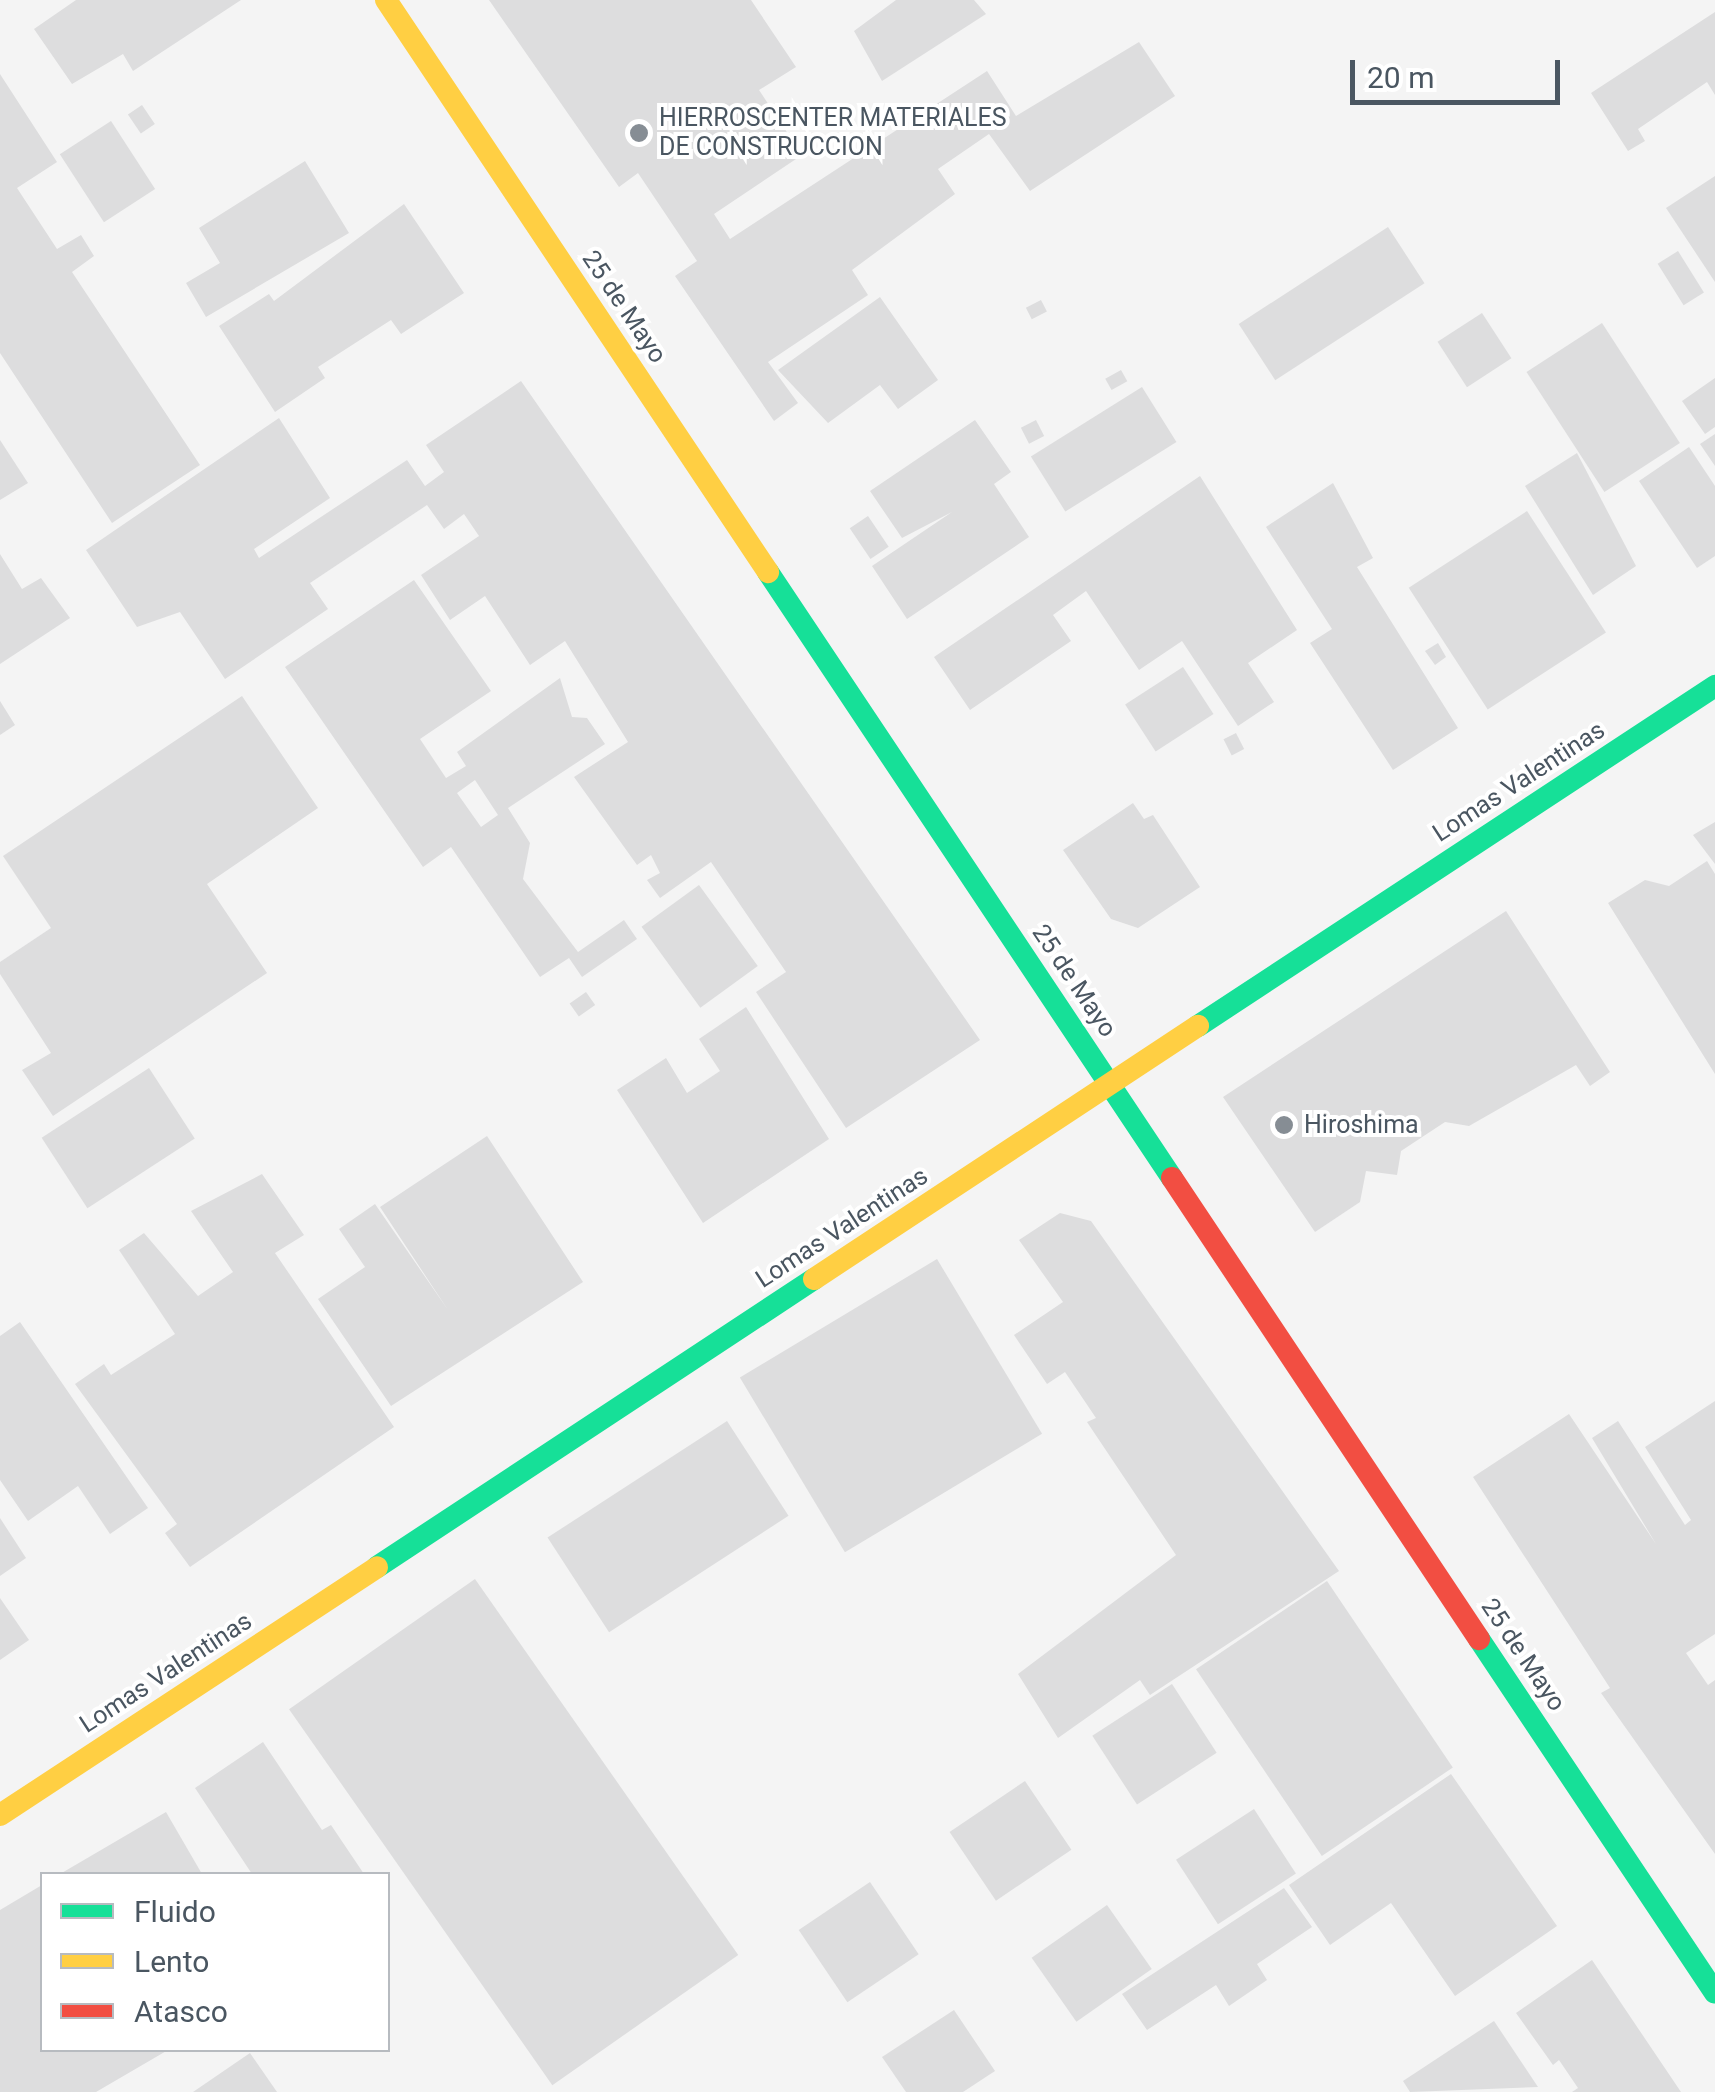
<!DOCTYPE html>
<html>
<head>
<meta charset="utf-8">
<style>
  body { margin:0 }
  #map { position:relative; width:1715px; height:2092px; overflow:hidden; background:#f4f4f4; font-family:Roboto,sans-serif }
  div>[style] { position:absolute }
  .building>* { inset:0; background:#ddddde; transform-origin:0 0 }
  .fast>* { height:22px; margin:-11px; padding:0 11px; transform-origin:11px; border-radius:11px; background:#16e098 }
  .slow>* { height:22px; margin:-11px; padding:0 11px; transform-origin:11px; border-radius:11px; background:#ffcf43 }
  .jam>* { height:22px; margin:-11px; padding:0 11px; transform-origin:11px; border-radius:11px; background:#f24e42 }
  .dots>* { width:28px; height:28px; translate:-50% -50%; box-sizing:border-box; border:5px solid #fff; border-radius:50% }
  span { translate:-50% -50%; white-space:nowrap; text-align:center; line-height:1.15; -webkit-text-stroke:8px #fff; paint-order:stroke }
  .poi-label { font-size:25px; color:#4a5661 }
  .left { translate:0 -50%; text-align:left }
  .street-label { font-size:25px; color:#4a5661 }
  .legend { position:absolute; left:40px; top:1872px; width:350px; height:180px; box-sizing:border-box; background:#fff; border:2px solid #b7bbc0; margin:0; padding:12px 18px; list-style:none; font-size:30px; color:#4a5661 }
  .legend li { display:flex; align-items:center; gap:20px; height:50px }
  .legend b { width:50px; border:2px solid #b7bbc0 }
  .scale { position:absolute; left:1350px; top:60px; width:210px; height:45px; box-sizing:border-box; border:5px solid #4a5661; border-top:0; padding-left:12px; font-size:30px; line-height:35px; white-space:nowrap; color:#4a5661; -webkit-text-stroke:8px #fff; paint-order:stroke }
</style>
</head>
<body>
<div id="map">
  <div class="building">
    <i style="clip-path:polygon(76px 0,241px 0,133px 71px,123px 54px,72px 84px,34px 29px)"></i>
    <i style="clip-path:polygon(489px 0,751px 0,796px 67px,759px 90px,802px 155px,714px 214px,730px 239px,987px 71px,1016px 116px,1139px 42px,1175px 96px,1030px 191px,989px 134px,938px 169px,955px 194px,852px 270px,868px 295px,768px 362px,798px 403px,774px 421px,675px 276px,697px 261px,638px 173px,619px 187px)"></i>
    <i style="clip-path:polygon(896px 0,974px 0,986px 14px,882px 81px,854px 31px)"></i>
    <i style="clip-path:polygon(1715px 12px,1715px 95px,1707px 82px,1638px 129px,1645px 141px,1628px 151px,1591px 93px)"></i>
    <i style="clip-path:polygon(0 74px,57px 162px,17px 188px,57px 249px,81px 235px,94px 256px,72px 272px,200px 465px,112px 523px,0 353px)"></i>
    <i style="left:142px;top:105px;width:23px;height:17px;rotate:56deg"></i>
    <i style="left:111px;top:121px;width:81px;height:61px;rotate:57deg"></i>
    <i style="clip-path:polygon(305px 161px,349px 233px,206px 317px,186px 283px,220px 263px,199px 228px)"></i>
    <i style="clip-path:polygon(1715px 176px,1715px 282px,1666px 208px)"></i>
    <i style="clip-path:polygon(404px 204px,464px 293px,401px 334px,391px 320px,318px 367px,325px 378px,275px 412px,219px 326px,269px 294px,274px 301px)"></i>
    <i style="left:1388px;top:227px;width:67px;height:178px;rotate:57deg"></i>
    <i style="left:1678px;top:251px;width:49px;height:24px;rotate:58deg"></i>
    <i style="clip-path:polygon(880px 297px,938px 380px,898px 409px,880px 385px,828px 423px,778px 370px)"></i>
    <i style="left:1041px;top:300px;width:13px;height:17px;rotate:63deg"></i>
    <i style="left:1482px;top:313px;width:54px;height:53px;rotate:57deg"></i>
    <i style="left:1602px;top:323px;width:143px;height:90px;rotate:57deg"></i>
    <i style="left:1121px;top:370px;width:13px;height:18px;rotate:61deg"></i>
    <i style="clip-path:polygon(1715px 378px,1715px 427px,1705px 434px,1682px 401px)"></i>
    <i style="clip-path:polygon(521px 381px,980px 1040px,846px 1128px,756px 992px,786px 972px,711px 862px,660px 898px,647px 880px,660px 873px,651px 855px,637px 865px,574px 777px,628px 742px,565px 641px,530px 665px,485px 596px,450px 620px,421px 575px,479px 536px,464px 514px,444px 529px,427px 505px,310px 583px,328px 609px,225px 679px,180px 612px,137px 627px,86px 550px,279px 418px,330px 498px,254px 549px,259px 558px,407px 460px,425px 486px,444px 472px,426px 445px)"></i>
    <i style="left:1142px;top:387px;width:65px;height:131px;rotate:58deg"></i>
    <i style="clip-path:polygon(975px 420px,1011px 472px,994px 484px,1029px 537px,907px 619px,872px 566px,952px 512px,902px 538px,870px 491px)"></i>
    <i style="left:1036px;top:420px;width:18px;height:17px;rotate:63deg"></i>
    <i style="clip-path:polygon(1715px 434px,1715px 466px,1700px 444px)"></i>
    <i style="clip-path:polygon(0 440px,28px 483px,0 500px)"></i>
    <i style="clip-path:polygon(1689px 447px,1715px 486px,1715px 556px,1697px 568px,1639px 481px)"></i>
    <i style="clip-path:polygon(1577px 453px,1636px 566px,1593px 595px,1525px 486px)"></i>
    <i style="clip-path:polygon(1200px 476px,1297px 630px,1248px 663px,1274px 702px,1238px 726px,1182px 641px,1139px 670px,1086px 591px,1053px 615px,1071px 641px,970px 710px,934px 657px)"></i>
    <i style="clip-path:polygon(1333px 483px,1373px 558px,1357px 567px,1458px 728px,1393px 770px,1310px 643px,1332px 629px,1266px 527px)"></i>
    <i style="left:1527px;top:511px;width:145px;height:141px;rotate:57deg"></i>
    <i style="left:868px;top:516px;width:37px;height:22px;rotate:56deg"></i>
    <i style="clip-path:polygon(0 554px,22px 589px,41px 578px,70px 618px,0 664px)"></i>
    <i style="clip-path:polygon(evenodd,414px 580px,491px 691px,420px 739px,446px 778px,466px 766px,457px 752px,560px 678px,572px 717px,587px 718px,605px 744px,508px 808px,530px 843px,523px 879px,578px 952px,624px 920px,637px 939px,582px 977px,569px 958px,540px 977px,451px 847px,423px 867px,285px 667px,414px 580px,475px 780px,498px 815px,481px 827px,457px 793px,475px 780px)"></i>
    <i style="clip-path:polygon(1438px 643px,1446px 657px,1435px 665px,1425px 651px)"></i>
    <i style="left:1183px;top:667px;width:56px;height:69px;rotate:57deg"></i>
    <i style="clip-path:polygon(242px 696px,318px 808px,207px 884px,267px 973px,53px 1116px,22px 1070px,51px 1053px,0 974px,0 962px,51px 928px,3px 856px)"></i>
    <i style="clip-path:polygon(0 701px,15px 725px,0 735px)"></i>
    <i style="left:1236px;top:733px;width:18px;height:14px;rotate:63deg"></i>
    <i style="clip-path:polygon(1133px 803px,1144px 819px,1153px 815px,1200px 887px,1138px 928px,1111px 919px,1063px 850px)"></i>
    <i style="clip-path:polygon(1715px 822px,1715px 864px,1693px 835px)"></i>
    <i style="clip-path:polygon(1707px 861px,1715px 874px,1715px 1074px,1608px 903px,1645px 880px,1669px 886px)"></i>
    <i style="left:699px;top:885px;width:100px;height:71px;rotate:54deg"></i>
    <i style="clip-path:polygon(1506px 911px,1610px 1072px,1590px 1086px,1576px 1065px,1469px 1126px,1445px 1122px,1401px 1151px,1397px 1175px,1366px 1171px,1360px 1202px,1315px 1232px,1223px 1097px)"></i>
    <i style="left:586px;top:992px;width:16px;height:20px;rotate:55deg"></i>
    <i style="clip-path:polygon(746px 1007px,829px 1139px,703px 1223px,617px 1090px,666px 1058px,687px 1093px,720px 1071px,699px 1039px)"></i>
    <i style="left:149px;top:1068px;width:84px;height:128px;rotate:57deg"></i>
    <i style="clip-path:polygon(487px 1136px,583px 1282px,391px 1406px,318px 1299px,365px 1267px,339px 1229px,375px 1204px,448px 1310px,380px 1207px)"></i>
    <i style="clip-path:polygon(262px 1174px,304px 1235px,275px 1253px,394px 1427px,190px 1567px,165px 1533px,177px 1524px,75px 1384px,104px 1364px,111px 1375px,175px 1334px,119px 1250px,144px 1233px,198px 1296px,233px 1272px,191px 1211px)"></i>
    <i style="clip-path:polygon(1060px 1213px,1091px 1221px,1339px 1571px,1150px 1695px,1140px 1680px,1058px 1738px,1018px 1674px,1176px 1555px,1087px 1422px,1096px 1418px,1065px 1372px,1047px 1384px,1014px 1335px,1063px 1302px,1019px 1240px)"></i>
    <i style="left:937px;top:1259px;width:204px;height:230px;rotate:59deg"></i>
    <i style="clip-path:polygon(20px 1322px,148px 1508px,110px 1534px,78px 1486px,28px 1521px,0 1480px,0 1336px)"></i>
    <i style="clip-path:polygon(1715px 1401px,1715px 1634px,1686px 1653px,1708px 1685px,1715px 1680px,1715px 1854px,1601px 1693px,1610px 1688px,1473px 1477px,1569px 1414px,1656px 1544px,1592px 1438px,1618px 1421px,1685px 1525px,1691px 1520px,1645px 1447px)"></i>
    <i style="left:727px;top:1421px;width:113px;height:214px;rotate:57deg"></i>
    <i style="clip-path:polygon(0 1518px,26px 1558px,0 1576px)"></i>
    <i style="left:475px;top:1579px;width:459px;height:227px;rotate:55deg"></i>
    <i style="left:1327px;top:1581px;width:225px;height:158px;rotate:56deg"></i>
    <i style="clip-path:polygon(0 1598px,29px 1640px,0 1660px)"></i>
    <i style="left:1172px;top:1684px;width:82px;height:95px;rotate:57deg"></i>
    <i style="clip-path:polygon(263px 1742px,322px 1830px,331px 1825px,364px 1874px,252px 1874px,195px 1788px)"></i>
    <i style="clip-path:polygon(1451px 1774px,1557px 1926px,1455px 1996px,1391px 1903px,1330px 1945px,1289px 1885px)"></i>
    <i style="left:1025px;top:1781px;width:83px;height:91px;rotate:56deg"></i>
    <i style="left:1254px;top:1809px;width:77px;height:93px;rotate:57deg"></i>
    <i style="clip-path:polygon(166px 1812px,202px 1874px,60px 1874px)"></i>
    <i style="left:870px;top:1882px;width:87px;height:86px;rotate:56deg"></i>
    <i style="clip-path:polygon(42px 1885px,42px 2050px,168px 2050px,96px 2092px,0 2092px,0 1910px)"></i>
    <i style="clip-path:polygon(1284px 1888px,1312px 1927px,1257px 1964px,1267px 1980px,1229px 2006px,1216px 1985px,1147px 2030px,1122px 1994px)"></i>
    <i style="left:1107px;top:1905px;width:78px;height:92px;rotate:55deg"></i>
    <i style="clip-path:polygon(1592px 1960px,1681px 2092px,1572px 2092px,1578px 2088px,1559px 2060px,1553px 2065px,1516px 2013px)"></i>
    <i style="clip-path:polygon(954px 2010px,995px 2071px,963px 2092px,906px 2092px,882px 2057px)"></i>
    <i style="clip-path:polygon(1494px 2021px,1538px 2087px,1410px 2092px,1403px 2081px)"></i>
    <i style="clip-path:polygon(250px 2053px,277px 2092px,193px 2092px)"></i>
  </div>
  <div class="fast">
    <i style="left:768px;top:572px;width:728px;rotate:56.31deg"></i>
    <i style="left:1198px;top:1026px;width:619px;rotate:-33.33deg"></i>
    <i style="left:377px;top:1567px;width:523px;rotate:-33.39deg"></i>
    <i style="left:1479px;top:1639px;width:425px;rotate:56.3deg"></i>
  </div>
  <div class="slow">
    <i style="left:386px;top:0;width:688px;rotate:56.26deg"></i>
    <i style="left:814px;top:1279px;width:460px;rotate:-33.4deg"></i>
    <i style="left:0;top:1815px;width:451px;rotate:-33.3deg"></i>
  </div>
  <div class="jam">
    <i style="left:1172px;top:1178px;width:554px;rotate:56.34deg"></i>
  </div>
  <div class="dots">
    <i style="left:639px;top:133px;background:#868d94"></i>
    <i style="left:1284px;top:1125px;background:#868d94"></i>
  </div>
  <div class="poi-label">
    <span class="left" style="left:659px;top:133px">HIERROSCENTER MATERIALES<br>DE CONSTRUCCION</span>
    <span class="left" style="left:1304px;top:1125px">Hiroshima</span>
  </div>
  <div class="street-label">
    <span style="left:624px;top:307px;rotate:56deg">25 de Mayo</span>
    <span style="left:1519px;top:782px;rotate:-33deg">Lomas Valentinas</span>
    <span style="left:1074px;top:981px;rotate:56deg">25 de Mayo</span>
    <span style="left:842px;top:1228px;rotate:-33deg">Lomas Valentinas</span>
    <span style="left:1523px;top:1655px;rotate:56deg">25 de Mayo</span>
    <span style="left:166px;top:1673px;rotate:-33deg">Lomas Valentinas</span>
  </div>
  <ul class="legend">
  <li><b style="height:12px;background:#16e098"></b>Fluido</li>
  <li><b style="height:12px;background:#ffcf43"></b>Lento</li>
  <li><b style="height:12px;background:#f24e42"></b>Atasco</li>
  </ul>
  <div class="scale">20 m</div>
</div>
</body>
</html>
